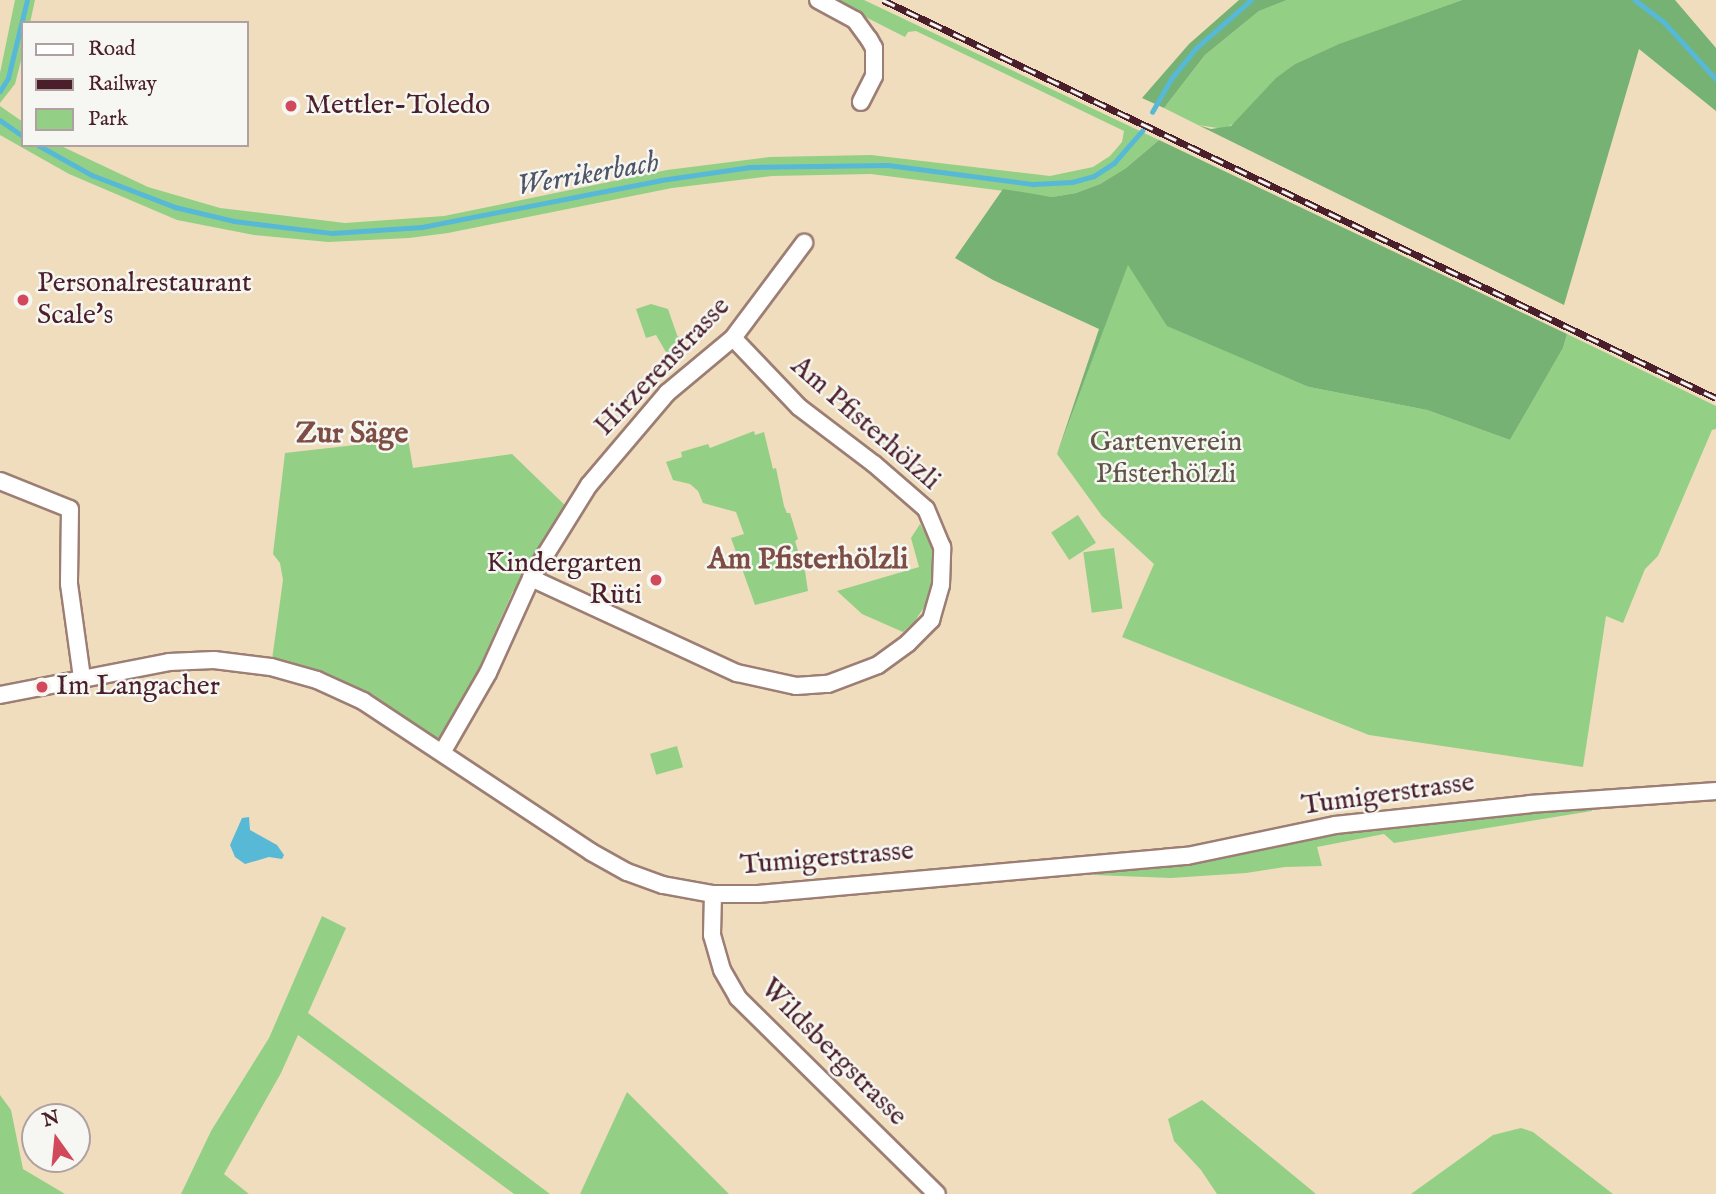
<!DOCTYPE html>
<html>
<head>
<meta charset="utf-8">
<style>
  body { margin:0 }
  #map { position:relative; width:1716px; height:1194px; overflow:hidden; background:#f0ddbd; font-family:"IM FELL English",serif }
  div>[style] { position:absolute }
  .green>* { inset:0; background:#93d086; transform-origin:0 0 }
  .forest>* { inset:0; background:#76b273 }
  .water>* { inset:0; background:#57b9d6 }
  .stream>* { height:4.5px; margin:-2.25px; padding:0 2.25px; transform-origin:2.25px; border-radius:2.25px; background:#57b9d6 }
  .roads { filter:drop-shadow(2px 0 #9d7e74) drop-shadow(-2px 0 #9d7e74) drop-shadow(0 2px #9d7e74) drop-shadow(0 -2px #9d7e74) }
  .street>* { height:16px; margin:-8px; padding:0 8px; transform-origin:8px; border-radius:8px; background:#fff }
  .rail>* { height:7px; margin-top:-3.5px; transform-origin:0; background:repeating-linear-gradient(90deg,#f6f6f2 0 13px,#4a1f2b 0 26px); box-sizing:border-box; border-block:2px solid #4a1f2b }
  .dots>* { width:19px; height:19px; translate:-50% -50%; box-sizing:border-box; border:4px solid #f6f6f2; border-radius:50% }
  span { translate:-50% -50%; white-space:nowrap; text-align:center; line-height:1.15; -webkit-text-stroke:5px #f6f6f2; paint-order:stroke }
  .poi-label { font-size:28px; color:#4a1f2b }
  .left { translate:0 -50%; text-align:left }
  .right { translate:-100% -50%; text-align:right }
  .street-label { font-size:28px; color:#4a1f2b }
  .park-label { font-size:28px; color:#605446 }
  .water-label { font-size:30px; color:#4f5567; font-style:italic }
  .neighbourhood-label { font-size:30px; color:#7e4e44; font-weight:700 }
  .legend { position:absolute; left:21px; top:21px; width:228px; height:126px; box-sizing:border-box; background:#f6f6f2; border:2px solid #b1a0a2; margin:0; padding:9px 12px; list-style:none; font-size:21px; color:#4a1f2b }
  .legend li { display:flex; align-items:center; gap:14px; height:35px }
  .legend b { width:35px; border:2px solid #b1a0a2 }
  .north { position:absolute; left:21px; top:1103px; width:70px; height:70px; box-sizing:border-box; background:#f6f6f2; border:2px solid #b1a0a2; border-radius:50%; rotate:345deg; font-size:19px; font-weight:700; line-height:28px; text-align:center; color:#4a1f2b }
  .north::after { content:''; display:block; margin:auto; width:24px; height:32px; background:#d1495b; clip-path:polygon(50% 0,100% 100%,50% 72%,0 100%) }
</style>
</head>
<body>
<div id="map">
  <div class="green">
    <i style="clip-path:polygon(15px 0,35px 0,30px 23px,23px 23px,23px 53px,15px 84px,0 103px,0 73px)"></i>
    <i style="clip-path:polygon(832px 0,864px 0,1159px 140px,1126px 168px,1100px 184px,1076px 193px,1052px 197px,871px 174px,772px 176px,672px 188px,448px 233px,409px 238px,328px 242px,254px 235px,177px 220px,69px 174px,0 135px,0 106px,23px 122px,23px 145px,59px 145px,148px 187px,220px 208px,345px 223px,444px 216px,667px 170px,769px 157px,871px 155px,1050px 176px,1093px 167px,1110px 156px,1122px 142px,1124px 131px,916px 31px,908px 32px,905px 37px)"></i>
    <i style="clip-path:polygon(1287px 0,1462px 0,1340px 44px,1295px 64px,1266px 89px,1238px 121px,1224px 129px,1198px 125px,1164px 108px,1205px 55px,1259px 11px)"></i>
    <i style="clip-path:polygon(1128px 264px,1309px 387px,1427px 410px,1510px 440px,1563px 348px,1567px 334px,1716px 406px,1716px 429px,1712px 430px,1658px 556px,1645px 569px,1623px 623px,1606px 616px,1583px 767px,1369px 735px,1122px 637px,1154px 564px,1102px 516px,1057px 454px)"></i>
    <i style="clip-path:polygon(651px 304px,668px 309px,677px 335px,685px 344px,670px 359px,656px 335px,646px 338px,636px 309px)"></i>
    <i style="clip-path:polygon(754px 431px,755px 435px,764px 432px,773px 469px,776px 468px,784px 506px,787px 513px,790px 513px,798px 539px,795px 541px,798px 551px,790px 561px,805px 571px,808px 591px,755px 605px,731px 538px,744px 534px,736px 512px,703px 503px,698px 491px,690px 484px,673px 480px,666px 462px,682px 457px,681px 452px,708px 444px,710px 448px)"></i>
    <i style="clip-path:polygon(408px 439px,413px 468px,512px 454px,571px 511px,523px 595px,513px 591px,479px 668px,488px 673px,443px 751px,363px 701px,271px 667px,283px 580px,280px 563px,273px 554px,285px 453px)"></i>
    <i style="left:1078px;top:515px;width:33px;height:32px;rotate:57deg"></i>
    <i style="clip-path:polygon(920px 524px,931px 544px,935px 570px,932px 595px,915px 621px,903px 632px,862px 614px,837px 591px,919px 567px,911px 538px)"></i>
    <i style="left:1114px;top:548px;width:61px;height:31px;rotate:82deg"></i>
    <i style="left:677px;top:746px;width:22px;height:28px;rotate:74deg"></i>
    <i style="clip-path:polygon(1592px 805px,1592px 811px,1394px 843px,1384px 834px,1317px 847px,1322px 866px,1285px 867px,1246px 873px,1171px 878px,1094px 875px,1093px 872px,1204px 862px,1325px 834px)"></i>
    <i style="clip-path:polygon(322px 916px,346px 928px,308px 1013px,550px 1194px,514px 1194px,298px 1035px,281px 1073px,224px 1174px,249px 1194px,181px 1194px,211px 1131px,269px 1038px)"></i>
    <i style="clip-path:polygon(627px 1092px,729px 1194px,580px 1194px)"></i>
    <i style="clip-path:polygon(0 1095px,11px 1110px,23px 1169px,65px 1194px,0 1194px)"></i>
    <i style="clip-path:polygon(1202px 1100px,1316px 1194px,1217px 1194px,1201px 1170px,1174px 1141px,1168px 1119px)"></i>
    <i style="clip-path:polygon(1521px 1128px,1533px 1132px,1613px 1194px,1411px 1194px,1493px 1135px)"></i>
  </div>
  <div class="forest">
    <i style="clip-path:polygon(1239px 0,1287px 0,1259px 11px,1205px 55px,1164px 108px,1142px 98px,1189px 44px)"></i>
    <i style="clip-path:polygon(1462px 0,1675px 0,1716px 48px,1716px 111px,1639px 49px,1564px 305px,1198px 125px,1211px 129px,1231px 126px,1276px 78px,1295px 64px,1339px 44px)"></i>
    <i style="clip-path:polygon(1159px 140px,1567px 334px,1563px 348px,1510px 440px,1427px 410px,1309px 387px,1167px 326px,1128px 265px,1057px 454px,1099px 329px,993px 280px,955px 258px,1003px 189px,1052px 197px,1076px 193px,1100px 184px,1126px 168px)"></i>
  </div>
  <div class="water">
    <i style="clip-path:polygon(249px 817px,250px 830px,277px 845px,284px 855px,282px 859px,269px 857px,245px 864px,235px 857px,230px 845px,242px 818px)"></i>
  </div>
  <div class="stream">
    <i style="left:1635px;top:0;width:36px;rotate:37deg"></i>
    <i style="left:1664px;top:22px;width:77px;rotate:47.6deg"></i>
    <i style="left:0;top:91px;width:15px;rotate:-58deg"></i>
    <i style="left:8px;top:78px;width:80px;rotate:-76.3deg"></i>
    <i style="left:1152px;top:112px;width:38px;rotate:-60deg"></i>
    <i style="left:1171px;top:79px;width:38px;rotate:-51deg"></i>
    <i style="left:1195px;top:49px;width:74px;rotate:-41.2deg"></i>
    <i style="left:0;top:120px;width:28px;rotate:35deg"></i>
    <i style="left:38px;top:145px;width:62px;rotate:29.1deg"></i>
    <i style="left:92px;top:175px;width:89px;rotate:21.1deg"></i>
    <i style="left:175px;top:207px;width:61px;rotate:13.3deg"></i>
    <i style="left:234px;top:221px;width:99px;rotate:7deg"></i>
    <i style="left:332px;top:233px;width:90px;rotate:-3.8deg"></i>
    <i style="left:422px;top:227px;width:244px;rotate:-11.1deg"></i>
    <i style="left:661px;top:180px;width:90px;rotate:-8.3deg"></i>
    <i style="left:750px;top:167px;width:138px;rotate:-0.8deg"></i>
    <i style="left:888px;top:165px;width:146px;rotate:7.5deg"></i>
    <i style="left:1033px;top:184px;width:39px;rotate:-3deg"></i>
    <i style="left:1072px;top:182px;width:23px;rotate:-15deg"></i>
    <i style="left:1094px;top:176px;width:24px;rotate:-33deg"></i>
    <i style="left:1114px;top:163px;width:43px;rotate:-48.8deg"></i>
  </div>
  <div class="roads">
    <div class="street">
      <i style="left:818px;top:0;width:42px;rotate:28.4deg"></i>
      <i style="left:855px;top:20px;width:24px;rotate:54deg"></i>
      <i style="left:869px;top:39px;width:10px;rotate:61deg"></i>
      <i style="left:874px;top:48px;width:28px;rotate:90deg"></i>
      <i style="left:874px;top:76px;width:29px;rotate:117deg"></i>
      <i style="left:0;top:481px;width:75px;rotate:21.8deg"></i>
      <i style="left:70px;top:509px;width:75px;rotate:90.8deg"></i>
      <i style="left:69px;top:584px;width:95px;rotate:82.1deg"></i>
      <i style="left:531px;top:578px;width:227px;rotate:24.8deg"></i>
      <i style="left:737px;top:673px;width:60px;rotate:12.4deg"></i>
      <i style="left:796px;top:686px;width:32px;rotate:-4deg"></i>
      <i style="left:828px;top:684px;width:53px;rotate:-20.8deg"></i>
      <i style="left:878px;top:665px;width:37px;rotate:-36deg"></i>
      <i style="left:908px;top:643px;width:33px;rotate:-45deg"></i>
      <i style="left:931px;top:620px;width:36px;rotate:-74deg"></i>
      <i style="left:941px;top:585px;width:38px;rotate:-88deg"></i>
      <i style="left:942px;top:547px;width:41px;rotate:-112.8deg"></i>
      <i style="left:926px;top:509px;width:69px;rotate:-139.1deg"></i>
      <i style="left:874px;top:464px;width:94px;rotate:-142.8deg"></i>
      <i style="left:799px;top:407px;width:95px;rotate:-133.7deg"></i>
      <i style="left:0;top:695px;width:172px;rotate:-11deg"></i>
      <i style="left:169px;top:662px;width:45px;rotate:-2.5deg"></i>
      <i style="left:214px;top:660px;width:57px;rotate:7deg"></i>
      <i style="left:271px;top:667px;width:48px;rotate:15.8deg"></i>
      <i style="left:317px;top:680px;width:51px;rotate:24.5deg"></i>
      <i style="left:363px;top:701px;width:273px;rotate:33.5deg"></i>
      <i style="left:591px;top:852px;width:41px;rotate:29.1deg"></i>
      <i style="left:627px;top:872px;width:38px;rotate:20deg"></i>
      <i style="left:663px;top:885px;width:51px;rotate:10.2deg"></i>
      <i style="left:713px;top:894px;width:45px"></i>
      <i style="left:758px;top:894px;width:431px;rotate:-5.1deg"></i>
      <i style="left:1187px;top:856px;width:151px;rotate:-11.8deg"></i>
      <i style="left:1335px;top:825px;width:196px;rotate:-6.1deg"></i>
      <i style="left:1530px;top:804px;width:186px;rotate:-4deg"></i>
      <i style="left:443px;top:751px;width:90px;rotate:-60deg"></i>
      <i style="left:488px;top:673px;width:104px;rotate:-65.6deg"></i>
      <i style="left:531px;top:578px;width:110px;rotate:-58.1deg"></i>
      <i style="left:589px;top:485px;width:121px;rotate:-49.7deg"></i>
      <i style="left:667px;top:393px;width:86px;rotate:-39.8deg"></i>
      <i style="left:733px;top:338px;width:119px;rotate:-53.2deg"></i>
      <i style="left:713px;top:894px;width:41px;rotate:91.4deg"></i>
      <i style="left:712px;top:935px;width:36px;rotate:74deg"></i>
      <i style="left:722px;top:970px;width:32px;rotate:60deg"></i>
      <i style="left:738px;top:998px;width:279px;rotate:44.6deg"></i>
    </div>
  </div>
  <div class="rail">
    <i style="left:883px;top:0;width:923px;rotate:25.54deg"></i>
  </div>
  <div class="dots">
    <i style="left:291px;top:106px;background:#d1495b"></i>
    <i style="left:23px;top:300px;background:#d1495b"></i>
    <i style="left:656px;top:580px;background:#d1495b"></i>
    <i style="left:42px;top:687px;background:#d1495b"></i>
  </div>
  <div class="poi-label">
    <span class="left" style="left:305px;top:106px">Mettler-Toledo</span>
    <span class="left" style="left:37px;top:300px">Personalrestaurant<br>Scale's</span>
    <span class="right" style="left:642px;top:580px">Kindergarten<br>Rüti</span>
    <span class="left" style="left:56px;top:687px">Im Langacher</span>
  </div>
  <div class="street-label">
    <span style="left:663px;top:367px;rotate:-46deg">Hirzerenstrasse</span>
    <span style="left:865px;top:424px;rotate:41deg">Am Pfisterhölzli</span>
    <span style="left:1388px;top:795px;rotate:-8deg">Tumigerstrasse</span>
    <span style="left:827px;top:859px;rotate:-5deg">Tumigerstrasse</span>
    <span style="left:833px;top:1053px;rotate:45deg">Wildsbergstrasse</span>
  </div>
  <div class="park-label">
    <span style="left:1166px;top:459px">Gartenverein<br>Pfisterhölzli</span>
  </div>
  <div class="water-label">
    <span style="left:588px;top:175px;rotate:-10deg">Werrikerbach</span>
  </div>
  <div class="neighbourhood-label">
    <span style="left:352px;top:434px">Zur Säge</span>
    <span style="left:808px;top:560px">Am Pfisterhölzli</span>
  </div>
  <ul class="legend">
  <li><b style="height:9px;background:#fff"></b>Road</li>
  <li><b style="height:9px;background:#4a1f2b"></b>Railway</li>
  <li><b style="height:19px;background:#93d086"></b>Park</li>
  </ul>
  <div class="north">N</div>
</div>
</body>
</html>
